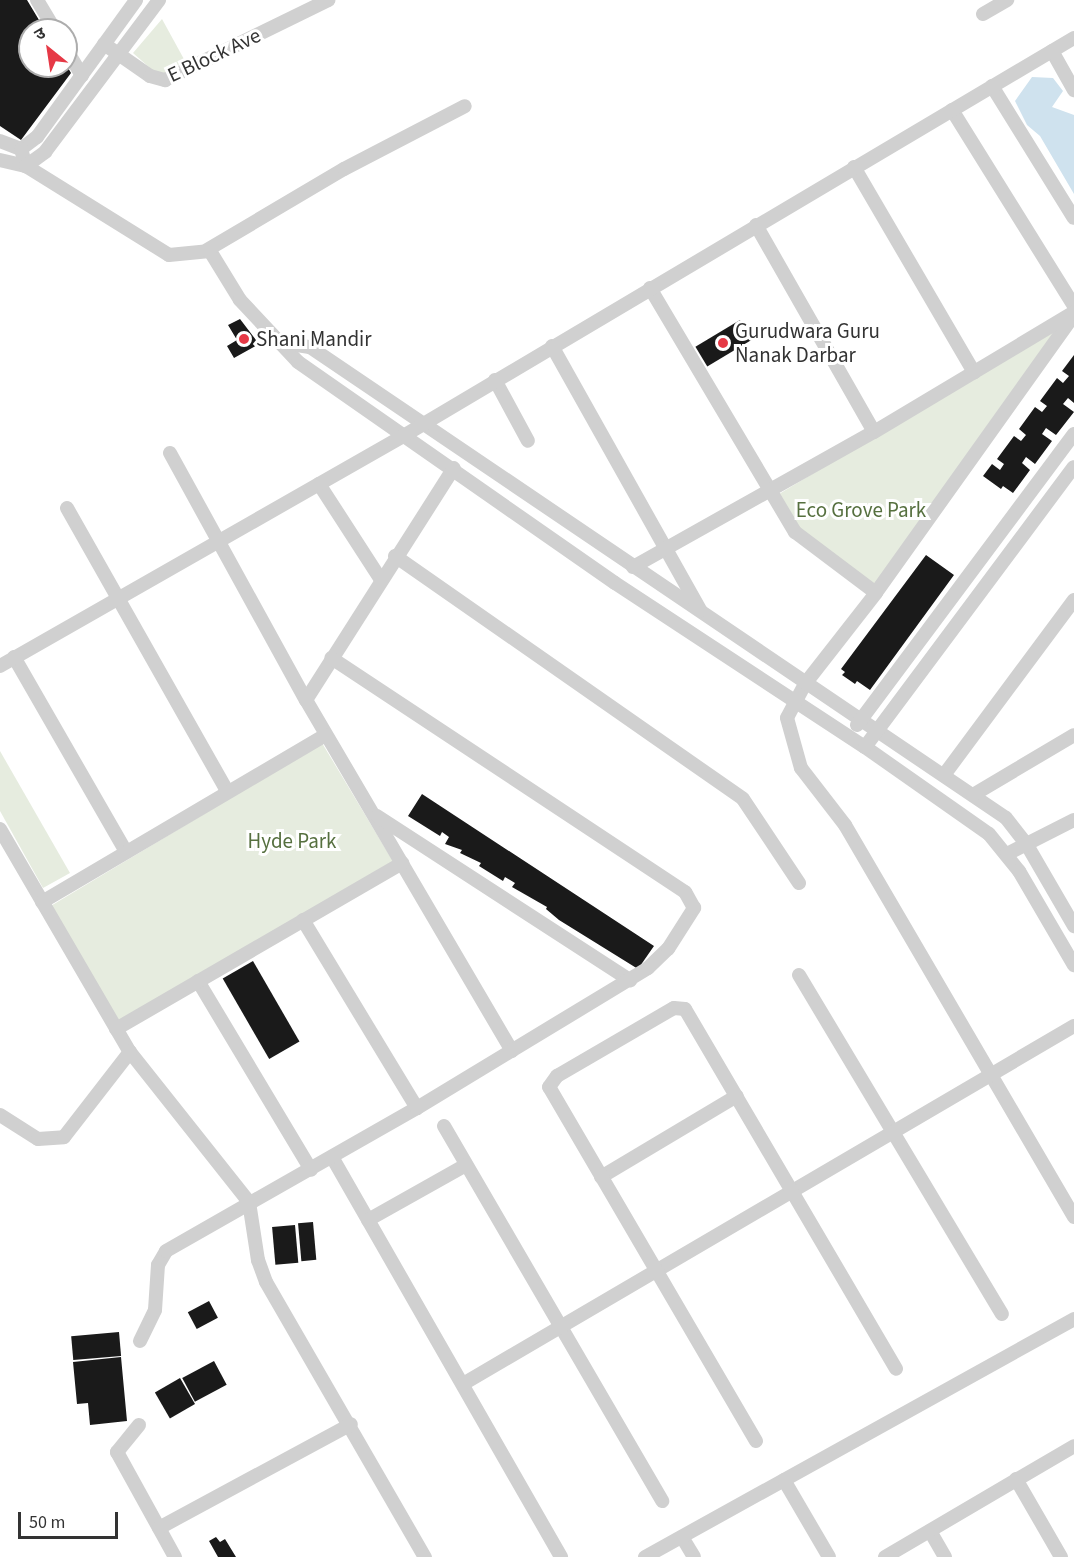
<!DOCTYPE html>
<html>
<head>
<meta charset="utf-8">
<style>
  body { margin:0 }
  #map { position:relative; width:1074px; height:1557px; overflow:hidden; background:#fff; font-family:"Source Sans 3","Noto Sans Devanagari",sans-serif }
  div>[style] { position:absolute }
  .green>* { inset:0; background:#e6ecdf; transform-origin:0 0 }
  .water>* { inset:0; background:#cfe2ee }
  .building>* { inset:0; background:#1a1a1a; transform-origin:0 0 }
  .street>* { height:14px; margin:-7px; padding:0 7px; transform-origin:7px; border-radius:7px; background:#d0d0d0 }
  .dots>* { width:16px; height:16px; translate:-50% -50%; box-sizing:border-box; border:3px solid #fff; border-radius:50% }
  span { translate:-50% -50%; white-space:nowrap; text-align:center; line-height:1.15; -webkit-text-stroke:6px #fff; paint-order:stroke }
  .street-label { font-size:21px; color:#333 }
  .poi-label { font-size:21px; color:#333 }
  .left { translate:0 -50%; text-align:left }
  .park-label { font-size:21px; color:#56703f }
  .north { position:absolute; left:18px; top:18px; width:60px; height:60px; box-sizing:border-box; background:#fff; border:2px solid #adadad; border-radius:50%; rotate:330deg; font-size:16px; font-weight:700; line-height:24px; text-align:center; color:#333 }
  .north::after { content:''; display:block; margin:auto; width:21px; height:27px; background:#e63946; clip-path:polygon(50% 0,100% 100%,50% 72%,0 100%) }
  .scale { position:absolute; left:18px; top:1512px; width:100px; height:27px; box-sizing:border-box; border:3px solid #333; border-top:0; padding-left:8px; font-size:18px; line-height:21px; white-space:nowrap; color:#333; -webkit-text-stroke:4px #fff; paint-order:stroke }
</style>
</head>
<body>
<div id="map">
  <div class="green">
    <i style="clip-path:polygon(162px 19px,185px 61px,159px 76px,133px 53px)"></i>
    <i style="clip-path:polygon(1063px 323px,874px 588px,803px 536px,779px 494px)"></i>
    <i style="left:322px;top:743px;width:139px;height:317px;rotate:59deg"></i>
    <i style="clip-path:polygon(0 751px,70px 873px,43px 888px,0 811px)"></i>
  </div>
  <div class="water">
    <i style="clip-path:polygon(1032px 77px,1053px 78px,1063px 91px,1052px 107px,1074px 115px,1074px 194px,1040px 136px,1027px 125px,1015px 101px)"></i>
  </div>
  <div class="building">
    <i style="clip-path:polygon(0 0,27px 0,45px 30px,30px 30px,30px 66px,67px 66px,71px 73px,21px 140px,0 126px)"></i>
    <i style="clip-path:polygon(240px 319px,259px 344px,234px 358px,227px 346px,237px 340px,228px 325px)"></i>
    <i style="left:740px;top:320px;width:23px;height:52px;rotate:59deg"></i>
    <i style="clip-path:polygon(1074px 355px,1074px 403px,1068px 398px,1063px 404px,1074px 412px,1056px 435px,1046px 428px,1042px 434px,1052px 441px,1035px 464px,1026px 457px,1022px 463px,1030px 470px,1013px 493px,1003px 486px,1001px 489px,983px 476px,992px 464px,1000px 470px,1004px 464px,997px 459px,1014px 436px,1021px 441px,1026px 435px,1019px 429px,1035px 407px,1042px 412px,1047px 406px,1040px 401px,1057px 378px,1063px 383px,1069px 376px,1062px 371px)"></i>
    <i style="clip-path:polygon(926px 555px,954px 575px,870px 690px,857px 681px,855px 684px,842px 675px,845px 672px,841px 669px)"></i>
    <i style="clip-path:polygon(422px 794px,654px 946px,638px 969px,559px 920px,546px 909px,547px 907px,512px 887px,515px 883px,505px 877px,503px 881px,479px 866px,481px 863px,460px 853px,462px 850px,445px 844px,449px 837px,442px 832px,440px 836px,408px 816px)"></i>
    <i style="left:253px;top:961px;width:93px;height:35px;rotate:60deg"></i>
    <i style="left:313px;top:1222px;width:38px;height:15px;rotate:85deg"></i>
    <i style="left:295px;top:1225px;width:38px;height:23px;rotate:85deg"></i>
    <i style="left:209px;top:1301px;width:19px;height:24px;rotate:62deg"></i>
    <i style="left:119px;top:1332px;width:24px;height:48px;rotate:85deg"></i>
    <i style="clip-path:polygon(121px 1357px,127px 1421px,90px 1425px,88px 1403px,77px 1404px,73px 1362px)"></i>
    <i style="left:214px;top:1361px;width:27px;height:36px;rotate:62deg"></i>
    <i style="left:180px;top:1378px;width:30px;height:29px;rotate:60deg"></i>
    <i style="clip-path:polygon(216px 1537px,220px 1542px,225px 1539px,236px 1557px,218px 1557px,209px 1541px)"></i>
  </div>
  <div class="street">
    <i style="left:37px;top:0;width:35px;rotate:59deg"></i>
    <i style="left:983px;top:14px;width:28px;rotate:-30deg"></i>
    <i style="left:104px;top:44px;width:56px;rotate:34.8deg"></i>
    <i style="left:150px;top:76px;width:16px;rotate:15deg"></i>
    <i style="left:165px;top:80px;width:182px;rotate:-26.1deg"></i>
    <i style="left:66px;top:49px;width:31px;rotate:59deg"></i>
    <i style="left:1052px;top:51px;width:45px;rotate:60.6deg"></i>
    <i style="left:992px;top:86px;width:155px;rotate:58.2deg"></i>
    <i style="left:952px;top:110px;width:231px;rotate:58.1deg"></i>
    <i style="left:0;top:141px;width:22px;rotate:21deg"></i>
    <i style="left:21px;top:149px;width:20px;rotate:-37deg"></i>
    <i style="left:37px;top:137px;width:169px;rotate:-54.1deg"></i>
    <i style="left:21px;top:149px;width:18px;rotate:74deg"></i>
    <i style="left:26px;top:166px;width:168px;rotate:31.9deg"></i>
    <i style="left:169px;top:255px;width:41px;rotate:-5.6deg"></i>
    <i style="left:210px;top:251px;width:57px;rotate:58.5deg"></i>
    <i style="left:240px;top:300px;width:85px;rotate:46.9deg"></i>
    <i style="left:298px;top:362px;width:386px;rotate:34.9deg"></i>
    <i style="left:615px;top:583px;width:299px;rotate:33.3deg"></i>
    <i style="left:865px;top:747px;width:151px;rotate:35.1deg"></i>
    <i style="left:989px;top:834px;width:48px;rotate:51deg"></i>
    <i style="left:1019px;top:871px;width:109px;rotate:59.7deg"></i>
    <i style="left:0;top:160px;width:27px;rotate:13deg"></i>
    <i style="left:26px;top:166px;width:24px;rotate:-36deg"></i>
    <i style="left:45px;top:152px;width:190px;rotate:-53.1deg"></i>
    <i style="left:854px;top:167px;width:238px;rotate:59.7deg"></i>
    <i style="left:756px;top:225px;width:238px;rotate:60.3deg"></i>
    <i style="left:207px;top:250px;width:159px;rotate:-30.6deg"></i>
    <i style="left:344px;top:169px;width:136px;rotate:-27.5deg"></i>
    <i style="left:650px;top:288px;width:284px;rotate:59.3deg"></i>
    <i style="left:795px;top:532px;width:101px;rotate:37deg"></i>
    <i style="left:1074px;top:315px;width:341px;rotate:125.5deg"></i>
    <i style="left:876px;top:593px;width:115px;rotate:128deg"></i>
    <i style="left:805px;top:684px;width:38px;rotate:118deg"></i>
    <i style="left:787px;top:718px;width:52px;rotate:74.4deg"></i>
    <i style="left:801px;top:768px;width:72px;rotate:52.3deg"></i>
    <i style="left:845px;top:825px;width:454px;rotate:59.7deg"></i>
    <i style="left:284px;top:343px;width:26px;rotate:9deg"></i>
    <i style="left:310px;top:347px;width:840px;rotate:34.09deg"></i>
    <i style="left:1006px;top:818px;width:34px;rotate:52deg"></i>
    <i style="left:1027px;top:845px;width:94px;rotate:59.9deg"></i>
    <i style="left:552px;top:346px;width:303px;rotate:60.7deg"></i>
    <i style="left:495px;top:380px;width:69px;rotate:61.6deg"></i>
    <i style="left:170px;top:453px;width:282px;rotate:61.2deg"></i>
    <i style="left:306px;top:700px;width:407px;rotate:59.6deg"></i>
    <i style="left:319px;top:484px;width:114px;rotate:57.1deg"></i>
    <i style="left:67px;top:508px;width:326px;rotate:60.5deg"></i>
    <i style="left:395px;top:556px;width:424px;rotate:34.9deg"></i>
    <i style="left:743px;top:799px;width:101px;rotate:56.3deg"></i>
    <i style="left:633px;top:567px;width:276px;rotate:-29.3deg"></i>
    <i style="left:874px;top:432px;width:232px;rotate:-30.9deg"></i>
    <i style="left:14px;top:657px;width:225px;rotate:60.1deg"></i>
    <i style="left:0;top:666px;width:466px;rotate:-29.7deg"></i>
    <i style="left:405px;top:435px;width:778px;rotate:-30.69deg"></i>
    <i style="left:306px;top:700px;width:275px;rotate:-57.5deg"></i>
    <i style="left:857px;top:725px;width:363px;rotate:-53.3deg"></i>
    <i style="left:865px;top:747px;width:349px;rotate:-53.3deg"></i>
    <i style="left:944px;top:775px;width:218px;rotate:-53.4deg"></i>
    <i style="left:973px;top:795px;width:117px;rotate:-30.7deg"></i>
    <i style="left:377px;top:816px;width:302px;rotate:33deg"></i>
    <i style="left:0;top:829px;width:258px;rotate:59.8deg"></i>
    <i style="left:130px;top:1052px;width:191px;rotate:51.6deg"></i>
    <i style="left:249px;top:1202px;width:59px;rotate:81.2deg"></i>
    <i style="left:258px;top:1260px;width:23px;rotate:70deg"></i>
    <i style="left:266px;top:1282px;width:318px;rotate:60deg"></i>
    <i style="left:1007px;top:854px;width:75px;rotate:-26.9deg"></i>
    <i style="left:42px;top:902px;width:329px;rotate:-30.5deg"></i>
    <i style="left:303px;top:920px;width:220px;rotate:58.8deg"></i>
    <i style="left:799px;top:975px;width:395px;rotate:59.1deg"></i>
    <i style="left:198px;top:981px;width:220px;rotate:59.1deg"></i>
    <i style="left:116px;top:1029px;width:331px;rotate:-30.1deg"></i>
    <i style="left:0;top:1115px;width:45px;rotate:32.3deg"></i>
    <i style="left:38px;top:1139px;width:26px;rotate:-4deg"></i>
    <i style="left:64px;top:1137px;width:108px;rotate:-52.2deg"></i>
    <i style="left:444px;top:1126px;width:434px;rotate:59.8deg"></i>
    <i style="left:332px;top:1157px;width:461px;rotate:60.2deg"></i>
    <i style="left:601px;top:1177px;width:158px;rotate:-30.8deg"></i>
    <i style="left:368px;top:1220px;width:112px;rotate:-29.3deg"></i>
    <i style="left:140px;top:1341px;width:34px;rotate:-64deg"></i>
    <i style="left:155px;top:1310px;width:45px;rotate:-86.2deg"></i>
    <i style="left:158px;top:1265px;width:16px;rotate:-60deg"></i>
    <i style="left:166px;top:1251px;width:289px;rotate:-29.7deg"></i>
    <i style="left:417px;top:1108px;width:270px;rotate:-31.2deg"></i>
    <i style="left:648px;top:968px;width:28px;rotate:-44deg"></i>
    <i style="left:668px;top:949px;width:49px;rotate:-57.6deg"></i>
    <i style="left:694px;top:908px;width:18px;rotate:-119deg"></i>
    <i style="left:685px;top:892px;width:424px;rotate:-146.5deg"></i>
    <i style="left:463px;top:1384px;width:708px;rotate:-30.37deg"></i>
    <i style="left:139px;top:1425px;width:35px;rotate:129deg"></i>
    <i style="left:117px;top:1452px;width:120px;rotate:61.1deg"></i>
    <i style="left:756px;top:1441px;width:410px;rotate:-120.3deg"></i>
    <i style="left:549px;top:1087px;width:14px;rotate:-54deg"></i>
    <i style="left:557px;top:1076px;width:135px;rotate:-30.2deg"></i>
    <i style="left:674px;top:1008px;width:11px;rotate:5deg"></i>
    <i style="left:685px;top:1009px;width:417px;rotate:59.6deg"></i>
    <i style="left:1016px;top:1479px;width:90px;rotate:60deg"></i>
    <i style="left:784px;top:1480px;width:89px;rotate:59.7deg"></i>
    <i style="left:159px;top:1528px;width:218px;rotate:-28.4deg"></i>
    <i style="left:930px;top:1531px;width:30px;rotate:60deg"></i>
    <i style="left:682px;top:1537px;width:23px;rotate:59deg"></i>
    <i style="left:645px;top:1557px;width:491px;rotate:-29deg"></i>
    <i style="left:885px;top:1557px;width:219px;rotate:-30.4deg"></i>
  </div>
  <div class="dots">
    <i style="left:244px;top:339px;background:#e63946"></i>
    <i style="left:723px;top:343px;background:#e63946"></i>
  </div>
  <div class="street-label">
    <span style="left:214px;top:55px;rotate:-25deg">E Block Ave</span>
  </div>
  <div class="poi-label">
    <span class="left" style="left:735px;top:343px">Gurudwara Guru<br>Nanak Darbar</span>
    <span class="left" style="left:256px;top:339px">Shani Mandir</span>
  </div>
  <div class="park-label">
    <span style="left:861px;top:510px">Eco Grove Park</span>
    <span style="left:292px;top:841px">Hyde Park</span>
  </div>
  <div class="north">उ</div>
  <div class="scale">50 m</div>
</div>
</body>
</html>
